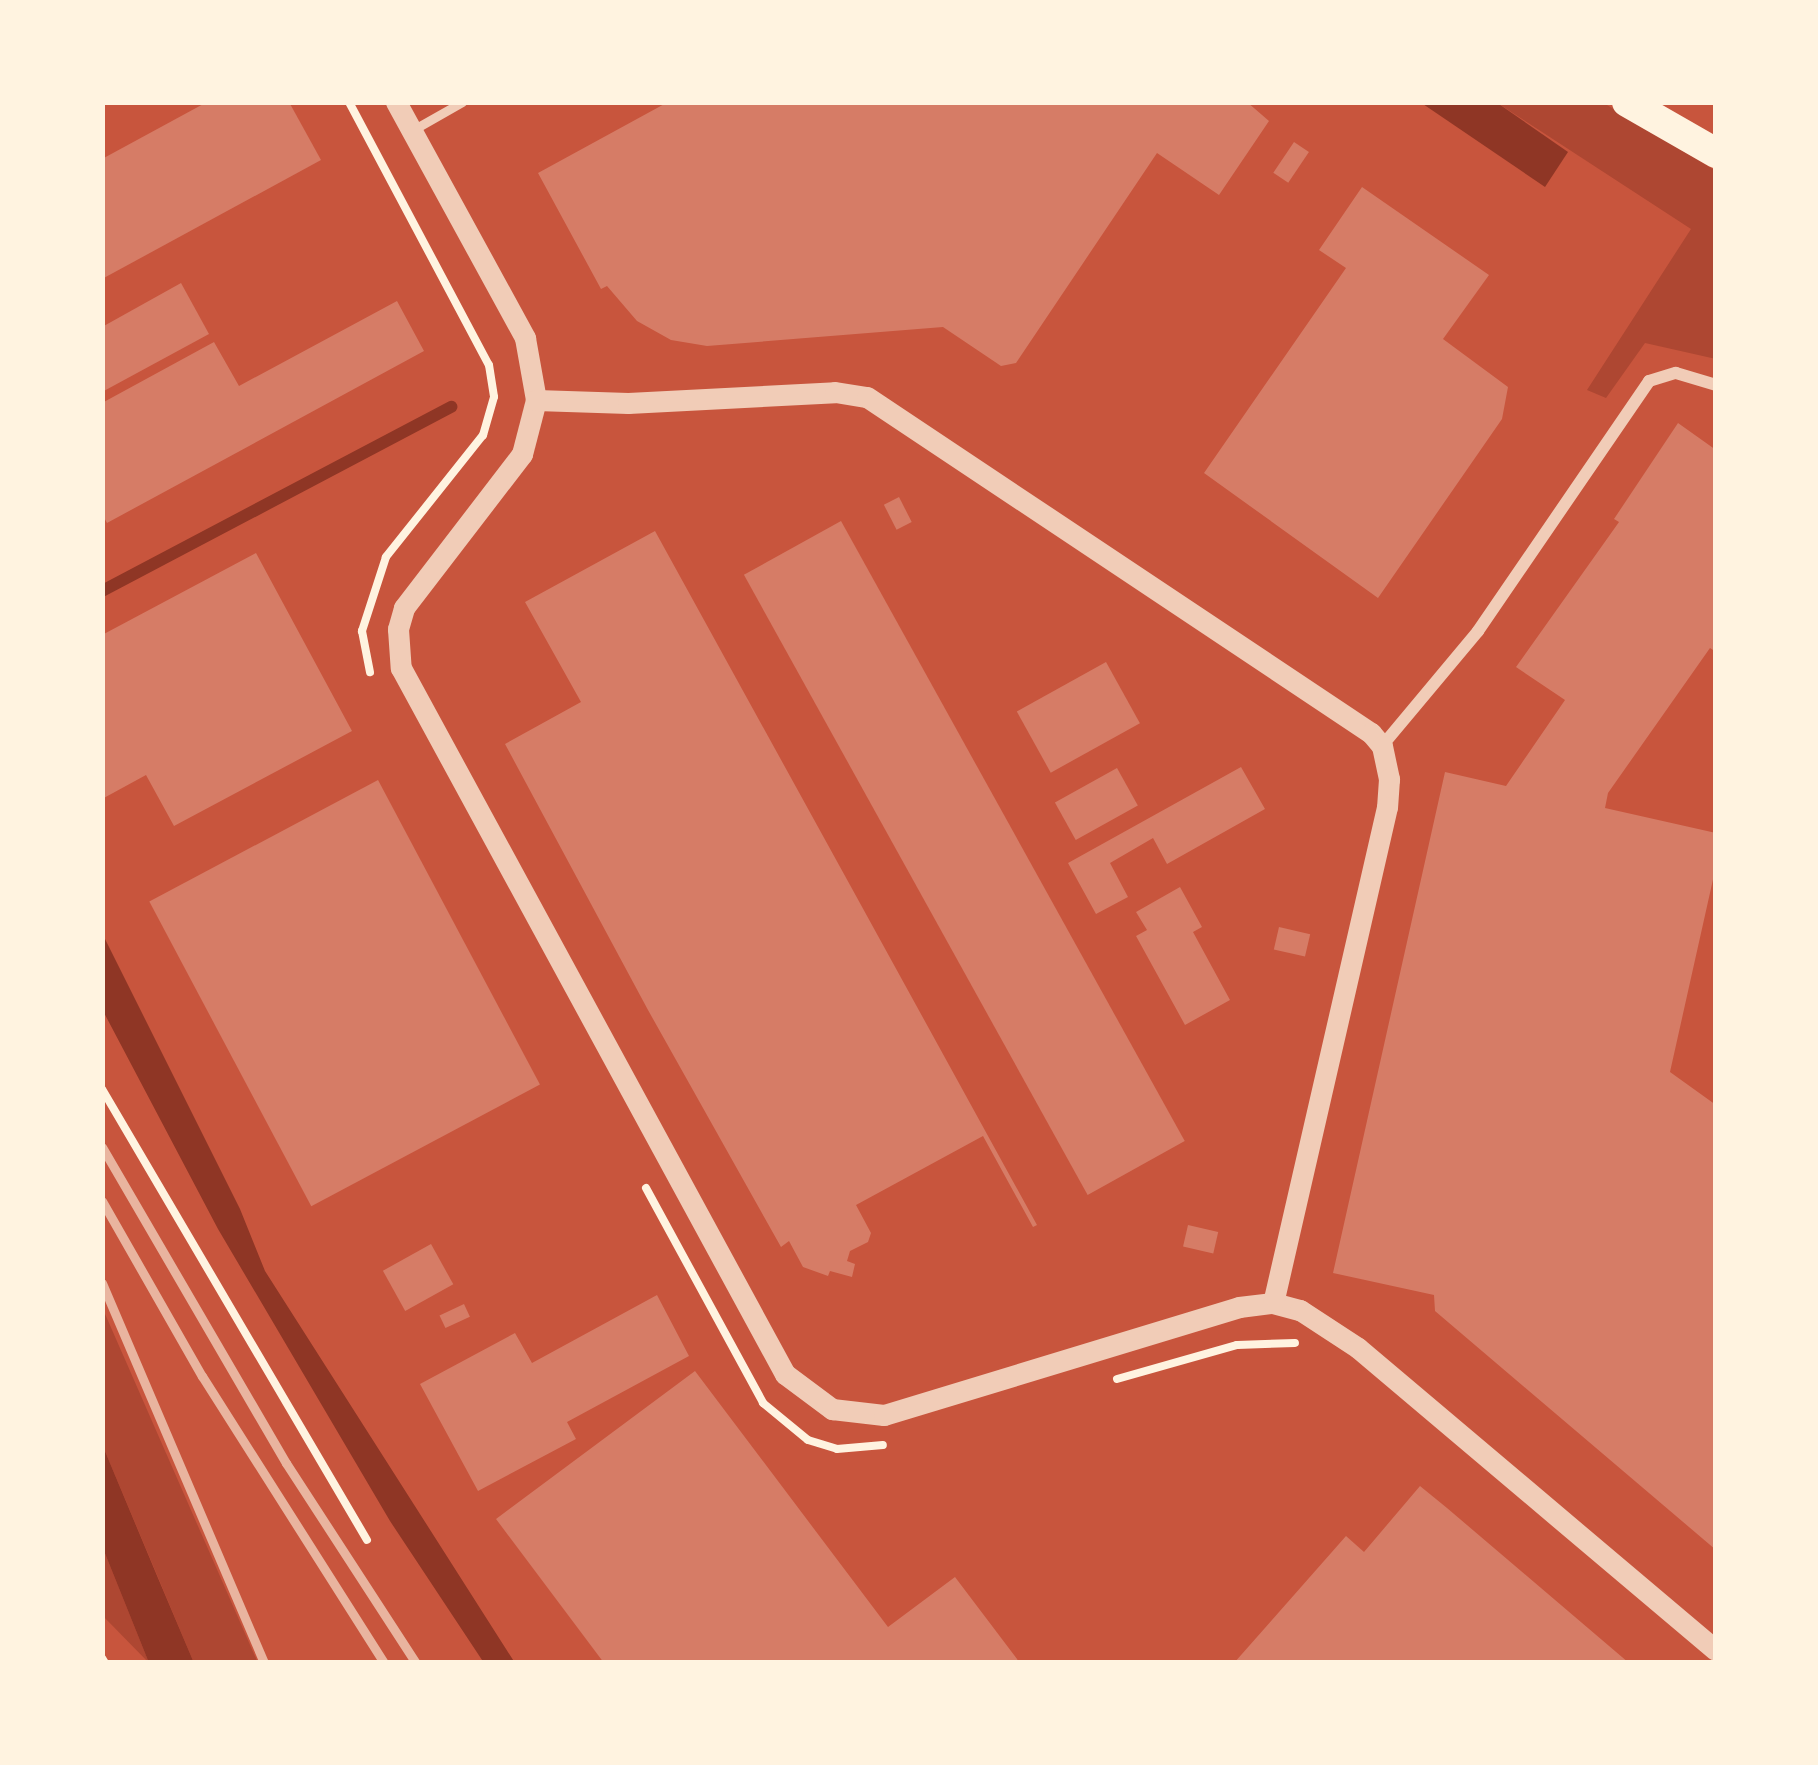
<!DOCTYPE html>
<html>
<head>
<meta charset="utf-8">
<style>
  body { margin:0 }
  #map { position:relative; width:1818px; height:1765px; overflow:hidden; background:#c8553d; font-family:"Noto Sans",sans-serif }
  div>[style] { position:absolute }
  .green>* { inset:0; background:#ae4732 }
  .water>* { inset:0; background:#8f3625 }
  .stream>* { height:12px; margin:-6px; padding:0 6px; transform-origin:6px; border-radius:6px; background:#8f3625 }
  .building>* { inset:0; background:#d67c66; transform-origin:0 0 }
  .path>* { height:8px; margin:-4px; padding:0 4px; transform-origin:4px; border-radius:4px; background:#fff3e0 }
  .service>* { height:9px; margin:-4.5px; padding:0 4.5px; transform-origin:4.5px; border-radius:4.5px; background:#f1ccb7 }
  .minor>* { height:12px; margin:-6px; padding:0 6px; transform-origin:6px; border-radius:6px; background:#f1ccb7 }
  .tertiary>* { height:21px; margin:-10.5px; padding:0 10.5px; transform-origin:10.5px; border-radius:10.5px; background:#f1ccb7 }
  .primary>* { height:30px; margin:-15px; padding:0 15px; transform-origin:15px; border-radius:15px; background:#fff3e0 }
  .rail>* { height:9px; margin:-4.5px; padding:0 4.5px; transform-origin:4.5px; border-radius:4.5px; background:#e9b49f }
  span { translate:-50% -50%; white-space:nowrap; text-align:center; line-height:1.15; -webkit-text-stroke:12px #fff3e0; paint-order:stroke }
  .frame { position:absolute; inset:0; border:105px solid #fff3e0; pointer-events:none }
</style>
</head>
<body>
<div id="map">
  <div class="green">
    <i style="clip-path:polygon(1496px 102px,1602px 102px,1716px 171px,1716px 359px,1645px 343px,1606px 398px,1587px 390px,1691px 229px)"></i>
    <i style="clip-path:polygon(102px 1307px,258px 1663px,194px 1663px,102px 1444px)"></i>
    <i style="clip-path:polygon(102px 1546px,149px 1663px,102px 1615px)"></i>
  </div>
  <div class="water">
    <i style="clip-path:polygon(1420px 102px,1496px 102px,1568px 152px,1545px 187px)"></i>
    <i style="clip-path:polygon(102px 933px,240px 1209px,265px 1271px,515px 1663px,484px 1663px,390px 1521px,218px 1229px,102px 1009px)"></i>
    <i style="clip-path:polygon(102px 1444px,158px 1578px,194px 1663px,149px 1663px,102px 1546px)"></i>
  </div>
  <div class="stream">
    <i style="left:102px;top:591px;width:395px;rotate:-27.8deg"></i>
  </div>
  <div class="building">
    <i style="clip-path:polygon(207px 102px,289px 102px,321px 160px,102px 279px,102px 159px)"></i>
    <i style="clip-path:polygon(668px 102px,1247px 102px,1269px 121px,1219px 195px,1157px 153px,1016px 363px,1001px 366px,943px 327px,707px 346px,671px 340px,637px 321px,607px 286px,601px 289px,538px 173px)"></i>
    <i style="left:1294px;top:142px;width:18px;height:37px;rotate:34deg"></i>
    <i style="clip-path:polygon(1362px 187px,1489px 275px,1443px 339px,1508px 387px,1502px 419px,1378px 598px,1204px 473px,1346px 268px,1319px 250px)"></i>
    <i style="clip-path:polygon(181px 283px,209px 334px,102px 392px,102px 327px)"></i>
    <i style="clip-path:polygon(397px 301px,424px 351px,107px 523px,102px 514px,102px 403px,214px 342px,239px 386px)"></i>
    <i style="clip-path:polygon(1678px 423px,1716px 450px,1716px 652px,1710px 648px,1608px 793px,1605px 808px,1716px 833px,1716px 866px,1670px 1072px,1716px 1105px,1716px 1550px,1435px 1311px,1434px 1295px,1333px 1273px,1445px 772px,1506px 786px,1565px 700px,1516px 667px,1619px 522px,1614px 519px)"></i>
    <i style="left:899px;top:497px;width:28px;height:17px;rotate:63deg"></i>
    <i style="left:841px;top:521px;width:709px;height:111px;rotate:61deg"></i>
    <i style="clip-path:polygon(655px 531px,850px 885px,1037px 1225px,1033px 1227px,983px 1136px,856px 1205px,871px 1233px,868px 1242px,850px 1251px,847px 1261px,855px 1264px,852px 1277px,830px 1271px,828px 1276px,803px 1267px,789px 1241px,781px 1247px,648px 1010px,505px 744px,581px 702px,525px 602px)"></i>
    <i style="clip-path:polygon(256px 553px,352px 731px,174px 826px,146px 775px,102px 799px,102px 635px)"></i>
    <i style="left:1106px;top:662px;width:70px;height:102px;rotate:61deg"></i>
    <i style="clip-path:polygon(1241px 767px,1265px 809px,1167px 864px,1153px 838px,1110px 863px,1128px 897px,1096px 914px,1068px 863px)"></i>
    <i style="left:1117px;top:768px;width:43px;height:71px;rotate:61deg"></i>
    <i style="left:378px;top:780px;width:345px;height:259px;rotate:62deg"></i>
    <i style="clip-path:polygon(1180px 887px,1202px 927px,1193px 932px,1230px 1000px,1185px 1025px,1136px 936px,1147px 930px,1136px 912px)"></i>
    <i style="left:1279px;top:927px;width:32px;height:23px;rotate:13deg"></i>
    <i style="left:1188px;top:1225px;width:31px;height:22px;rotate:13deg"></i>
    <i style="left:431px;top:1244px;width:46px;height:55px;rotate:61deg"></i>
    <i style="clip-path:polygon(657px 1295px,689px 1356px,567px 1422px,576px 1439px,478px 1491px,420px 1384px,515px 1333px,532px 1363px)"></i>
    <i style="left:464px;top:1304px;width:14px;height:27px;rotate:65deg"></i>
    <i style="clip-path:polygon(695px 1371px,888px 1627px,955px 1577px,1020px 1663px,604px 1663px,496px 1519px)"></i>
    <i style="clip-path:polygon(1420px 1486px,1447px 1508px,1629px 1663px,1234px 1663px,1346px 1536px,1364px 1552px)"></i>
  </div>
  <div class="path">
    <i style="left:349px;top:102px;width:298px;rotate:62deg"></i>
    <i style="left:489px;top:365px;width:32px;rotate:81deg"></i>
    <i style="left:494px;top:397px;width:40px;rotate:106deg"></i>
    <i style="left:483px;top:435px;width:156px;rotate:128.5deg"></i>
    <i style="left:386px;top:557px;width:78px;rotate:108deg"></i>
    <i style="left:362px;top:631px;width:42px;rotate:79deg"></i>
    <i style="left:102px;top:1089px;width:523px;rotate:59.56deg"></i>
    <i style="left:646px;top:1188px;width:245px;rotate:61.4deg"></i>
    <i style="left:763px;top:1403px;width:58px;rotate:39.4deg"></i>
    <i style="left:808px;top:1440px;width:30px;rotate:17deg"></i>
    <i style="left:837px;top:1449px;width:46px;rotate:-5deg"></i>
    <i style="left:1117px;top:1379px;width:125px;rotate:-15.8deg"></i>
    <i style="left:1237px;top:1345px;width:58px;rotate:-2deg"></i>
    <i style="left:102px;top:1658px;width:6px;rotate:59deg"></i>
  </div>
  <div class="service">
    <i style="left:411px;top:131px;width:59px;rotate:-29.6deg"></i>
  </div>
  <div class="minor">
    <i style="left:1382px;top:746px;width:150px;rotate:-50.1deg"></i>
    <i style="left:1478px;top:631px;width:303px;rotate:-55.6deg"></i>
    <i style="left:1649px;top:381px;width:28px;rotate:-17deg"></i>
    <i style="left:1676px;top:373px;width:42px;rotate:16.7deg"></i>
  </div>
  <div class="tertiary">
    <i style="left:396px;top:102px;width:269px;rotate:61.3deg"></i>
    <i style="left:525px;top:338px;width:63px;rotate:79.9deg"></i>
    <i style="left:536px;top:400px;width:56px;rotate:104.5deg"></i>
    <i style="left:522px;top:454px;width:194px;rotate:127.5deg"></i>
    <i style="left:404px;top:608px;width:22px;rotate:106deg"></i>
    <i style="left:398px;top:629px;width:39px;rotate:86deg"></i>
    <i style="left:401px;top:668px;width:804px;rotate:61.46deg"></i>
    <i style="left:785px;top:1374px;width:59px;rotate:36.7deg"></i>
    <i style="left:832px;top:1409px;width:52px;rotate:6.6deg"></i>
    <i style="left:884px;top:1415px;width:371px;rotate:-16.9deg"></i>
    <i style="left:1239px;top:1307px;width:34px;rotate:-7deg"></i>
    <i style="left:1273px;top:1303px;width:28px;rotate:15deg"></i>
    <i style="left:1300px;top:1310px;width:69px;rotate:33.2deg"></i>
    <i style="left:1358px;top:1348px;width:468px;rotate:40.2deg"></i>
    <i style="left:536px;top:400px;width:92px;rotate:1.9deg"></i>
    <i style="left:628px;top:403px;width:207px;rotate:-3deg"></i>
    <i style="left:835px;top:392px;width:32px;rotate:9deg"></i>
    <i style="left:867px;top:397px;width:606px;rotate:33.69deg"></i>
    <i style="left:1371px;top:733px;width:17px;rotate:50deg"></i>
    <i style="left:1382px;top:746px;width:34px;rotate:78deg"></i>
    <i style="left:1389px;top:779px;width:28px;rotate:94deg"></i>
    <i style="left:1387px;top:807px;width:509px;rotate:102.94deg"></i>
  </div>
  <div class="primary">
    <i style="left:1627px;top:102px;width:103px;rotate:29.8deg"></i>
  </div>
  <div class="rail">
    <i style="left:102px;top:1147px;width:366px;rotate:59.8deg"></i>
    <i style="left:286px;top:1463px;width:239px;rotate:57deg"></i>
    <i style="left:102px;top:1201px;width:202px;rotate:60.3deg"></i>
    <i style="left:202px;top:1376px;width:340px;rotate:57.6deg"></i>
    <i style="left:102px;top:1283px;width:413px;rotate:66.9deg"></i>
  </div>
  <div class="frame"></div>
</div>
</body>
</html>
